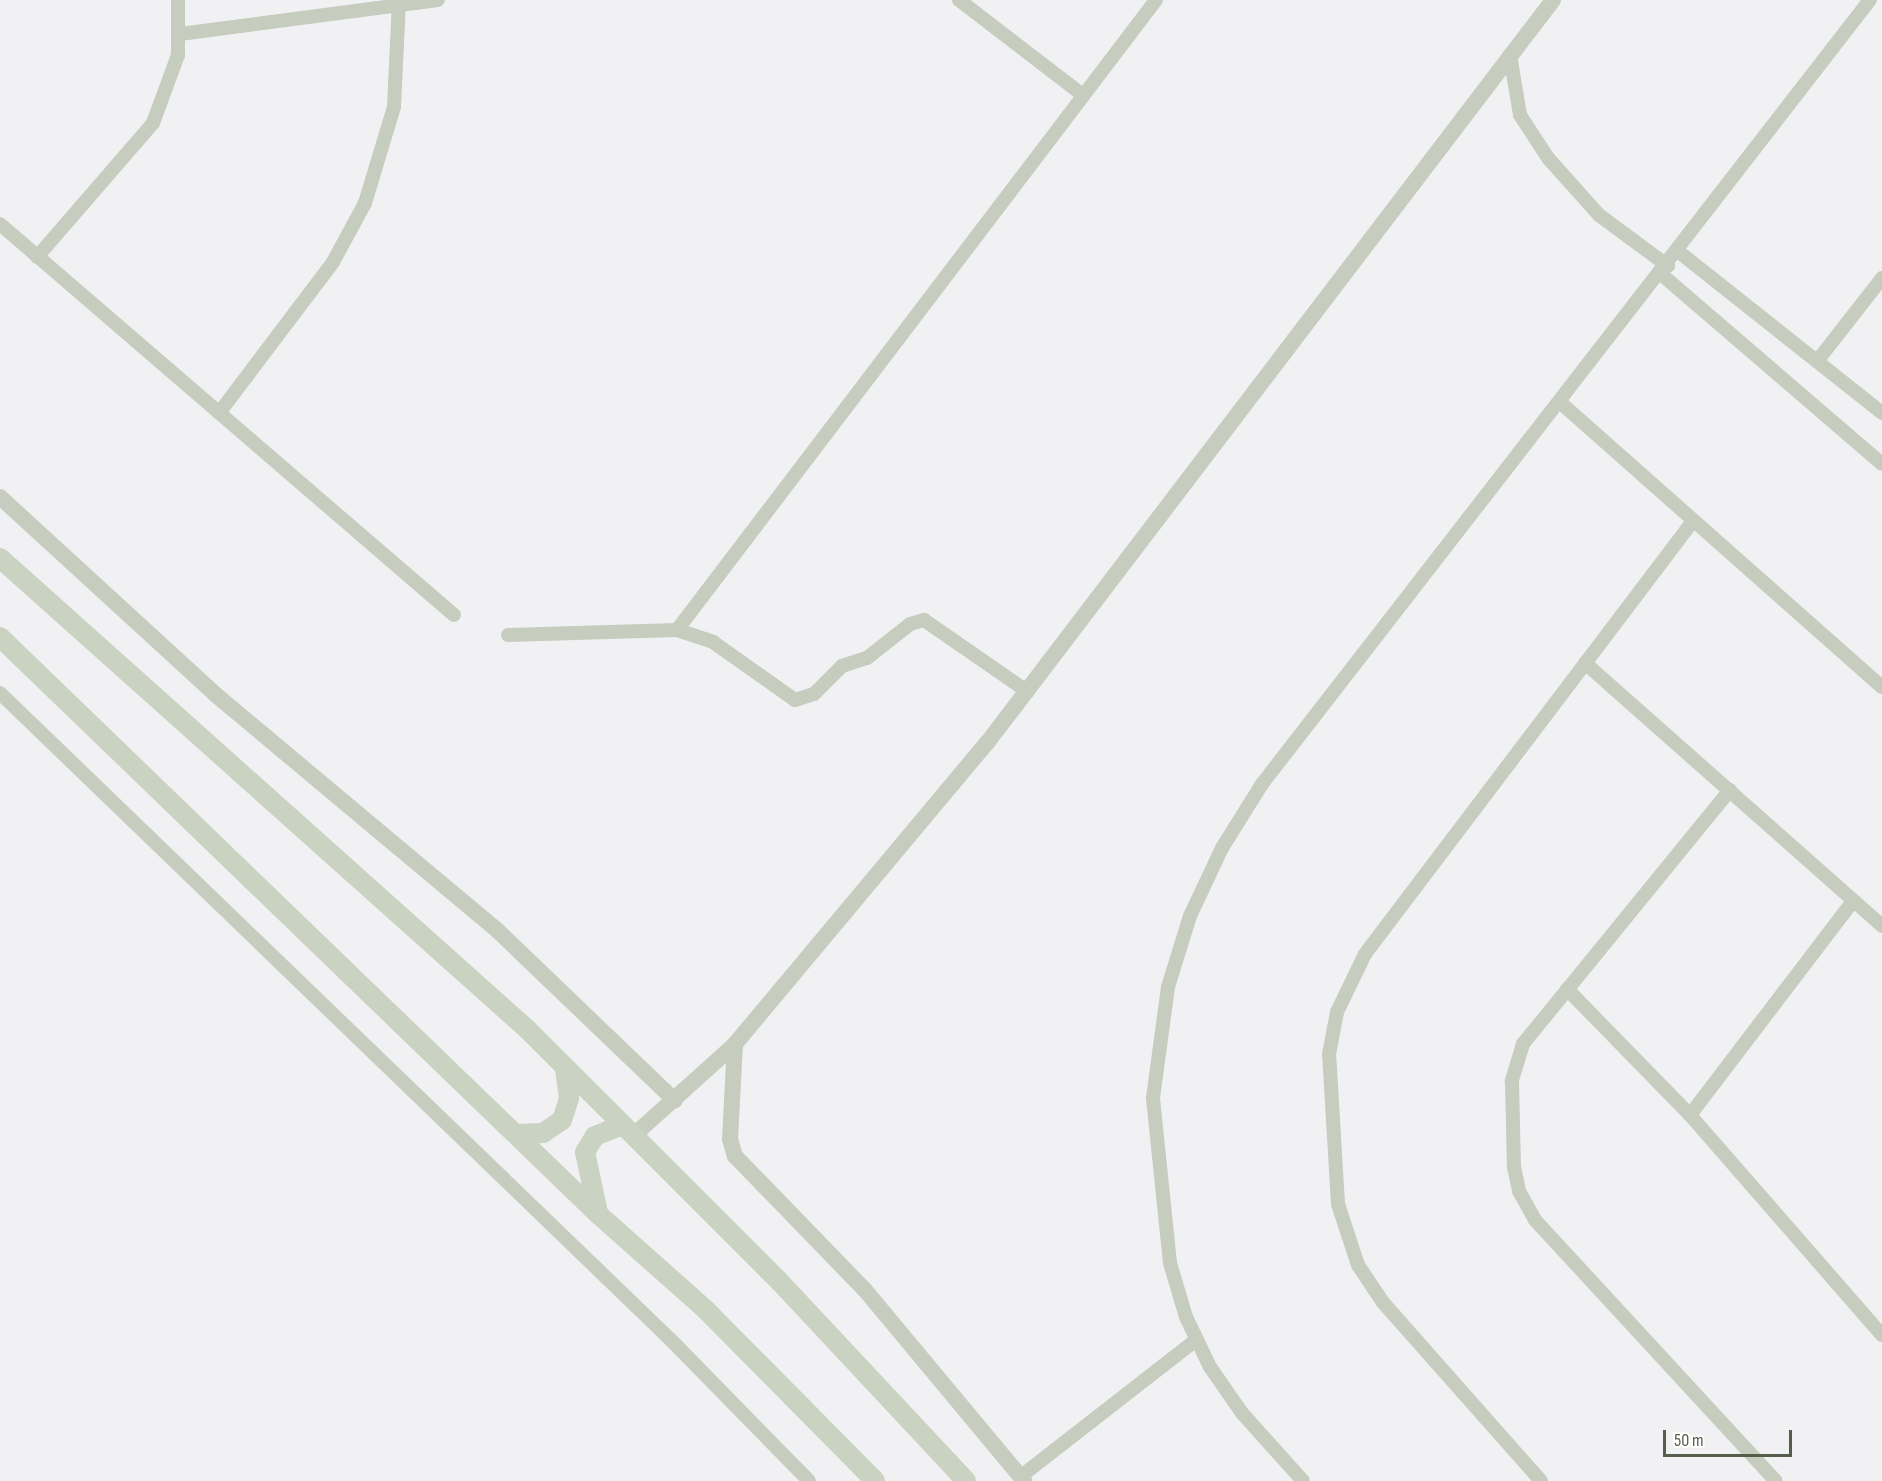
<!DOCTYPE html>
<html>
<head>
<meta charset="utf-8">
<style>
  body { margin:0 }
  #map { position:relative; width:1882px; height:1481px; overflow:hidden; background:#f1f1f3; font-family:"Sofia Sans Condensed",sans-serif }
  div>[style] { position:absolute }
  .minor>* { height:14px; margin:-7px; padding:0 7px; transform-origin:7px; border-radius:7px; background:#c6ccbe }
  .tertiary>* { height:16px; margin:-8px; padding:0 8px; transform-origin:8px; border-radius:8px; background:#c6ccbe }
  .secondary>* { height:20px; margin:-10px; padding:0 10px; transform-origin:10px; border-radius:10px; background:#cad2c1 }
  span { translate:-50% -50%; white-space:nowrap; text-align:center; line-height:1.15; -webkit-text-stroke:4.5px #fff; paint-order:stroke }
  .scale { position:absolute; left:1663px; top:1430px; width:129px; height:27px; box-sizing:border-box; border:3px solid #555d4b; border-top:0; padding-left:8px; font-size:18px; line-height:21px; white-space:nowrap; color:#555d4b; -webkit-text-stroke:4px #fff; paint-order:stroke }
</style>
</head>
<body>
<div id="map">
  <div class="minor">
    <i style="left:959px;top:0;width:156px;rotate:37.5deg"></i>
    <i style="left:180px;top:34px;width:260px;rotate:-7.5deg"></i>
    <i style="left:1510px;top:55px;width:61px;rotate:80.5deg"></i>
    <i style="left:1520px;top:115px;width:51px;rotate:56.9deg"></i>
    <i style="left:1548px;top:158px;width:76px;rotate:48.2deg"></i>
    <i style="left:1599px;top:215px;width:86px;rotate:36.5deg"></i>
    <i style="left:0;top:224px;width:599px;rotate:40.74deg"></i>
    <i style="left:1679px;top:252px;width:259px;rotate:38.4deg"></i>
    <i style="left:37px;top:257px;width:177px;rotate:-49.1deg"></i>
    <i style="left:153px;top:123px;width:72px;rotate:-69.8deg"></i>
    <i style="left:178px;top:55px;width:55px;rotate:-90deg"></i>
    <i style="left:1661px;top:274px;width:291px;rotate:40.7deg"></i>
    <i style="left:1818px;top:360px;width:104px;rotate:-52deg"></i>
    <i style="left:1562px;top:404px;width:427px;rotate:41.5deg"></i>
    <i style="left:219px;top:413px;width:189px;rotate:-52.9deg"></i>
    <i style="left:333px;top:262px;width:67px;rotate:-61.5deg"></i>
    <i style="left:365px;top:203px;width:100px;rotate:-73.2deg"></i>
    <i style="left:394px;top:107px;width:107px;rotate:-87.3deg"></i>
    <i style="left:677px;top:630px;width:791px;rotate:-52.75deg"></i>
    <i style="left:508px;top:635px;width:169px;rotate:-1.7deg"></i>
    <i style="left:677px;top:630px;width:38px;rotate:18deg"></i>
    <i style="left:713px;top:642px;width:100px;rotate:35.3deg"></i>
    <i style="left:795px;top:700px;width:20px;rotate:-18deg"></i>
    <i style="left:814px;top:694px;width:40px;rotate:-45deg"></i>
    <i style="left:842px;top:666px;width:26px;rotate:-18deg"></i>
    <i style="left:867px;top:658px;width:55px;rotate:-38.3deg"></i>
    <i style="left:910px;top:624px;width:15px;rotate:-16deg"></i>
    <i style="left:924px;top:620px;width:126px;rotate:34.7deg"></i>
    <i style="left:1585px;top:663px;width:397px;rotate:41.5deg"></i>
    <i style="left:0;top:693px;width:932px;rotate:43.96deg"></i>
    <i style="left:671px;top:1340px;width:197px;rotate:45.6deg"></i>
    <i style="left:1730px;top:790px;width:328px;rotate:129.2deg"></i>
    <i style="left:1523px;top:1044px;width:39px;rotate:107deg"></i>
    <i style="left:1512px;top:1081px;width:86px;rotate:88.7deg"></i>
    <i style="left:1514px;top:1167px;width:25px;rotate:78deg"></i>
    <i style="left:1519px;top:1191px;width:33px;rotate:61deg"></i>
    <i style="left:1535px;top:1220px;width:355px;rotate:47.3deg"></i>
    <i style="left:1567px;top:989px;width:176px;rotate:45.7deg"></i>
    <i style="left:1690px;top:1115px;width:292px;rotate:48.9deg"></i>
    <i style="left:1690px;top:1115px;width:269px;rotate:-52.7deg"></i>
    <i style="left:1020px;top:1477px;width:223px;rotate:-37.9deg"></i>
    <i style="left:1303px;top:1481px;width:91px;rotate:-131.9deg"></i>
    <i style="left:1242px;top:1413px;width:56px;rotate:-124.8deg"></i>
    <i style="left:1210px;top:1367px;width:55px;rotate:-115.6deg"></i>
    <i style="left:1186px;top:1317px;width:56px;rotate:-106.5deg"></i>
    <i style="left:1170px;top:1263px;width:166px;rotate:-95.9deg"></i>
    <i style="left:1153px;top:1098px;width:112px;rotate:-82.3deg"></i>
    <i style="left:1168px;top:987px;width:74px;rotate:-72.8deg"></i>
    <i style="left:1190px;top:916px;width:75px;rotate:-64.8deg"></i>
    <i style="left:1222px;top:848px;width:75px;rotate:-58deg"></i>
    <i style="left:1262px;top:784px;width:992px;rotate:-52.21deg"></i>
    <i style="left:1541px;top:1481px;width:240px;rotate:-131.5deg"></i>
    <i style="left:1382px;top:1301px;width:43px;rotate:-123.7deg"></i>
    <i style="left:1358px;top:1265px;width:64px;rotate:-108.2deg"></i>
    <i style="left:1338px;top:1204px;width:150px;rotate:-93.4deg"></i>
    <i style="left:1329px;top:1054px;width:43px;rotate:-79.2deg"></i>
    <i style="left:1337px;top:1012px;width:64px;rotate:-64.2deg"></i>
    <i style="left:1365px;top:954px;width:543px;rotate:-52.86deg"></i>
  </div>
  <div class="tertiary">
    <i style="left:0;top:497px;width:293px;rotate:42.5deg"></i>
    <i style="left:216px;top:695px;width:368px;rotate:39.9deg"></i>
    <i style="left:498px;top:931px;width:245px;rotate:43.8deg"></i>
    <i style="left:735px;top:1044px;width:95px;rotate:93deg"></i>
    <i style="left:730px;top:1139px;width:18px;rotate:74deg"></i>
    <i style="left:735px;top:1156px;width:187px;rotate:45.9deg"></i>
    <i style="left:865px;top:1290px;width:249px;rotate:50.2deg"></i>
    <i style="left:633px;top:1136px;width:137px;rotate:-42deg"></i>
    <i style="left:735px;top:1044px;width:393px;rotate:-50.1deg"></i>
    <i style="left:987px;top:743px;width:934px;rotate:-52.7deg"></i>
  </div>
  <div class="secondary">
    <i style="left:0;top:558px;width:707px;rotate:41.79deg"></i>
    <i style="left:527px;top:1029px;width:358px;rotate:45deg"></i>
    <i style="left:780px;top:1282px;width:272px;rotate:46.9deg"></i>
    <i style="left:0;top:637px;width:831px;rotate:43.98deg"></i>
    <i style="left:598px;top:1214px;width:144px;rotate:41.6deg"></i>
    <i style="left:706px;top:1310px;width:240px;rotate:45.3deg"></i>
    <i style="left:516px;top:1134px;width:27px;rotate:-2deg"></i>
    <i style="left:543px;top:1133px;width:23px;rotate:-34deg"></i>
    <i style="left:562px;top:1120px;width:23px;rotate:-72deg"></i>
    <i style="left:569px;top:1098px;width:30px;rotate:-98deg"></i>
    <i style="left:598px;top:1213px;width:62px;rotate:-102deg"></i>
    <i style="left:585px;top:1152px;width:19px;rotate:-58deg"></i>
    <i style="left:595px;top:1136px;width:29px;rotate:-22deg"></i>
  </div>
  <div class="scale">50 m</div>
</div>
</body>
</html>
